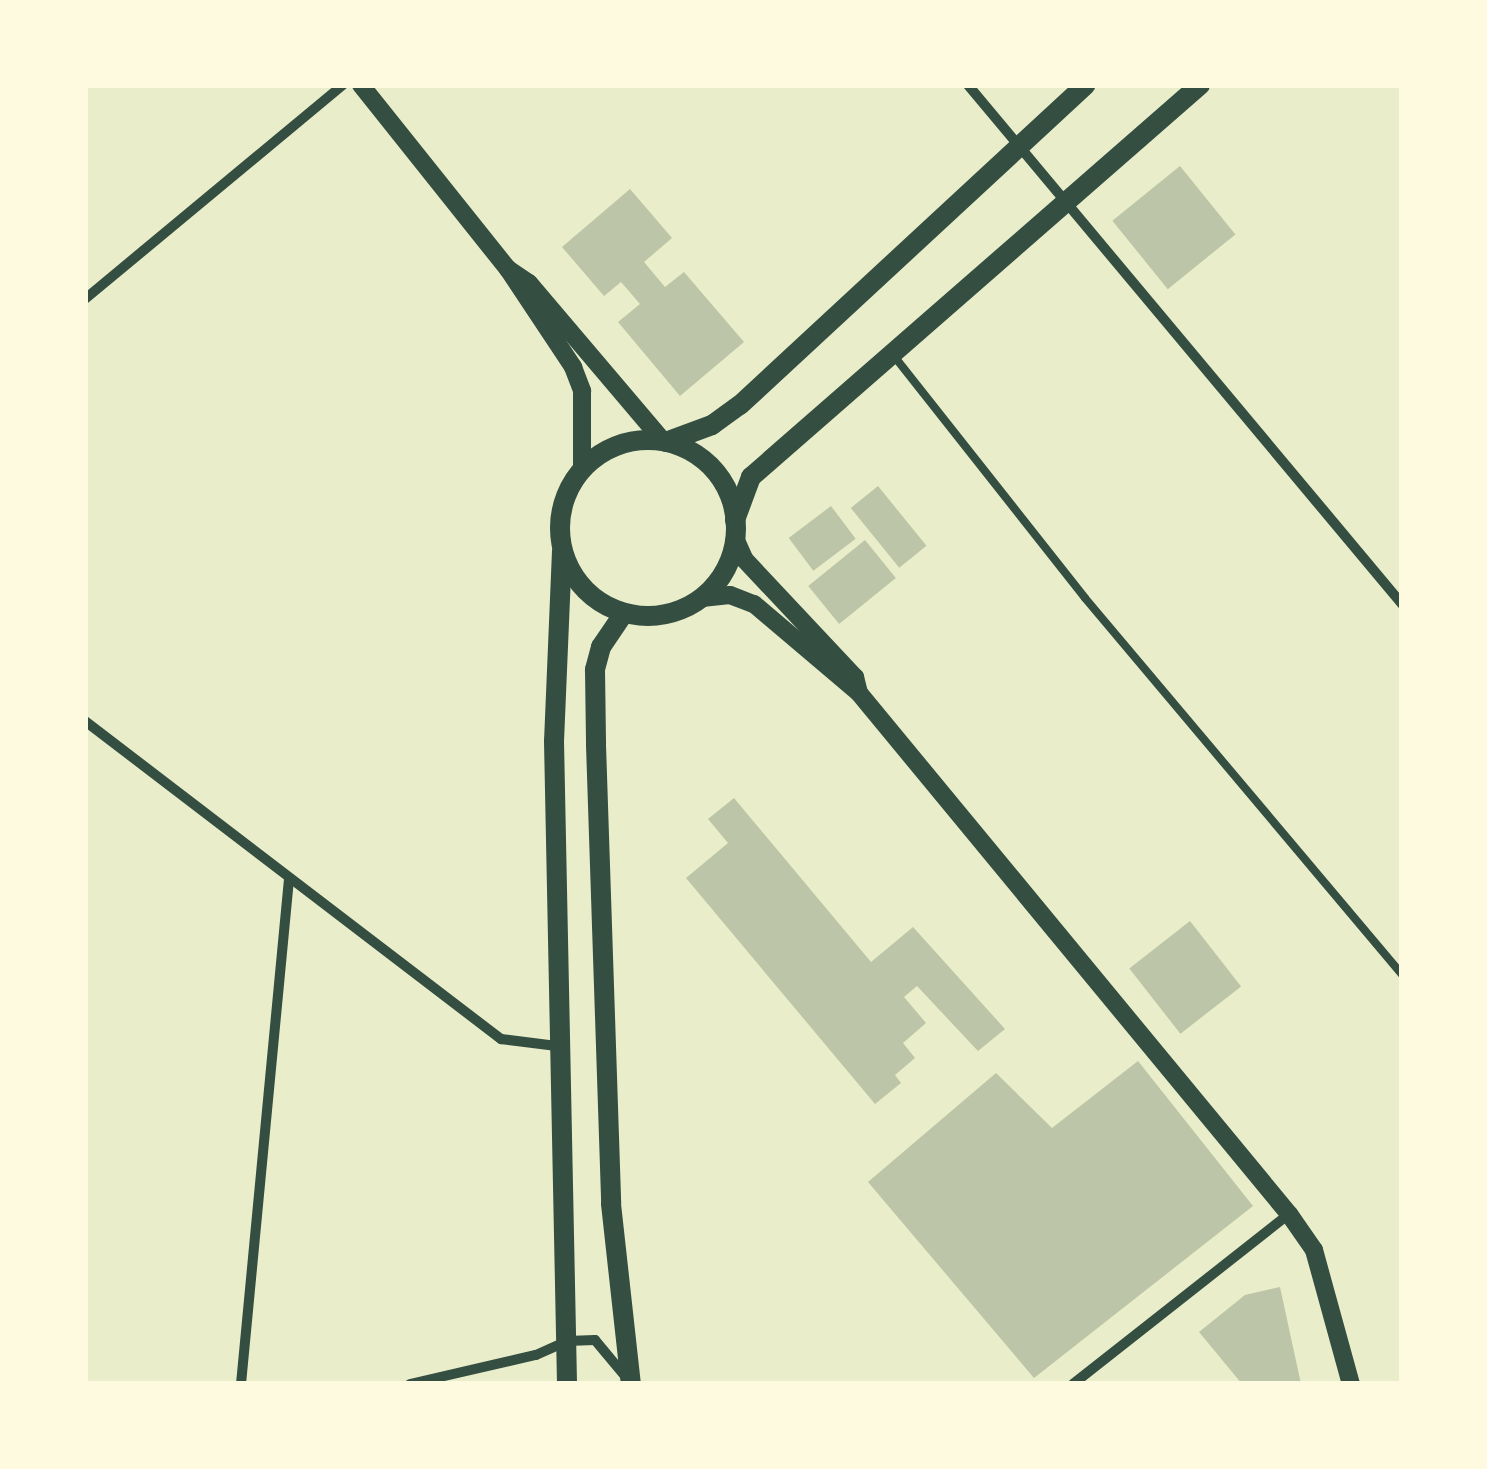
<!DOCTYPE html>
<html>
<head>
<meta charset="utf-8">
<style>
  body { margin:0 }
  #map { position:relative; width:1487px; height:1469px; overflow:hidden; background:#e9edc9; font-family:"IBM Plex Serif",serif }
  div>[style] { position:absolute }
  .building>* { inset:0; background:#bcc5a7; transform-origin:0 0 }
  .service>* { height:8px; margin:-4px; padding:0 4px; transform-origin:4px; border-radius:4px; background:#344e41 }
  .minor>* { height:10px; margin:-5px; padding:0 5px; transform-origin:5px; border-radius:5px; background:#344e41 }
  .tertiary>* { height:18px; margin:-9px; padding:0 9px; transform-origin:9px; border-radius:9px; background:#344e41 }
  .secondary>* { height:20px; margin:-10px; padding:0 10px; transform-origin:10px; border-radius:10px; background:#344e41 }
  .secondary>.ring { margin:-10px; padding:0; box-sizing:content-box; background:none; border:20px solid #344e41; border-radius:50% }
  span { translate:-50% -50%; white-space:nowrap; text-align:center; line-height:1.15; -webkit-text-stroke:10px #fefae0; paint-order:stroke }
  .frame { position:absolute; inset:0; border:88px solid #fefae0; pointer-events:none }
</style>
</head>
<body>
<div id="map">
  <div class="building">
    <i style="left:1180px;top:166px;width:88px;height:87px;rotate:51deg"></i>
    <i style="clip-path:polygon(630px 189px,672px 238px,644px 262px,665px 287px,684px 272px,744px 342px,680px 396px,618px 322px,640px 304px,621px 282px,604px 296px,562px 247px)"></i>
    <i style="left:878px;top:486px;width:77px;height:35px;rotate:51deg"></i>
    <i style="left:831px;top:506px;width:41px;height:53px;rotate:53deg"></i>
    <i style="left:865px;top:540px;width:49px;height:73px;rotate:51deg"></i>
    <i style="clip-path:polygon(734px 798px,871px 962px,913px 927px,1005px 1029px,978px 1051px,917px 986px,904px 997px,926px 1023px,903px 1043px,915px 1058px,895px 1075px,901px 1083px,875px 1104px,686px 878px,728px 843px,708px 819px)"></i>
    <i style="left:1190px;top:921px;width:83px;height:77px;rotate:52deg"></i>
    <i style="clip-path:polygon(1138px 1061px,1253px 1206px,1034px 1378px,868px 1182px,996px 1073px,1052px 1128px)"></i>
    <i style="clip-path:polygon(1280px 1287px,1301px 1384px,1242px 1384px,1199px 1332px,1245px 1295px)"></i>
  </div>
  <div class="service">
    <i style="left:894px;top:356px;width:308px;rotate:51.7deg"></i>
    <i style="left:1085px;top:598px;width:493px;rotate:49.9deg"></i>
  </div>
  <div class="minor">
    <i style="left:968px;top:85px;width:677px;rotate:50.1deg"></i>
    <i style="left:85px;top:299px;width:335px;rotate:-39.7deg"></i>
    <i style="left:85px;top:721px;width:524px;rotate:37.4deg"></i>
    <i style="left:501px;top:1039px;width:56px;rotate:7.1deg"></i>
    <i style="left:241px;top:1384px;width:507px;rotate:-84.57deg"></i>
    <i style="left:410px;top:1384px;width:129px;rotate:-13deg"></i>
    <i style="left:536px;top:1355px;width:34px;rotate:-24deg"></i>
    <i style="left:567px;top:1341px;width:28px;rotate:-2deg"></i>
    <i style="left:595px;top:1340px;width:47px;rotate:50.2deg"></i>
    <i style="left:1073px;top:1384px;width:275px;rotate:-38.2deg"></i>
  </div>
  <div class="tertiary">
    <i style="left:361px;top:85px;width:236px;rotate:51.4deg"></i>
    <i style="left:508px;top:269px;width:118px;rotate:56.4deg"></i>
    <i style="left:573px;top:367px;width:26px;rotate:69deg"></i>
    <i style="left:582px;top:391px;width:77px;rotate:90deg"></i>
    <i style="left:508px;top:269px;width:25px;rotate:34deg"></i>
    <i style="left:529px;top:283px;width:207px;rotate:49.7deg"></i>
    <i style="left:735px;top:538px;width:24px;rotate:66deg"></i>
    <i style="left:745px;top:560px;width:161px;rotate:46.8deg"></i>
    <i style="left:855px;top:677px;width:16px;rotate:76deg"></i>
    <i style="left:702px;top:598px;width:28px;rotate:-6deg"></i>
    <i style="left:730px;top:595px;width:26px;rotate:21deg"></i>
    <i style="left:754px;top:604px;width:138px;rotate:40.3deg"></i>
    <i style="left:859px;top:693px;width:676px;rotate:50.47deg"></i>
    <i style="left:1289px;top:1214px;width:44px;rotate:55.2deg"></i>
    <i style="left:1314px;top:1250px;width:139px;rotate:74.6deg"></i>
  </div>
  <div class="secondary">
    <i class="ring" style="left:560px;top:440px;width:156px;height:156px"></i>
    <i style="left:666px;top:442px;width:49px;rotate:-20.3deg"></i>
    <i style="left:712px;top:425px;width:34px;rotate:-36deg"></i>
    <i style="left:740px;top:405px;width:471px;rotate:-42.8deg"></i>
    <i style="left:735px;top:520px;width:46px;rotate:-69.6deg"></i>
    <i style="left:751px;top:477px;width:596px;rotate:-41.12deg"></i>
    <i style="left:562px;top:551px;width:190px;rotate:92.4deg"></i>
    <i style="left:554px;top:741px;width:643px;rotate:88.84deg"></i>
    <i style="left:624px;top:613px;width:41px;rotate:124.1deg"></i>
    <i style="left:601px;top:647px;width:24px;rotate:105deg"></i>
    <i style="left:595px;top:670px;width:75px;rotate:89.2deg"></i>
    <i style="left:596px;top:745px;width:459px;rotate:88.1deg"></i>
    <i style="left:611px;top:1204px;width:181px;rotate:83.7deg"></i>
  </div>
  <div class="frame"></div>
</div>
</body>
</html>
